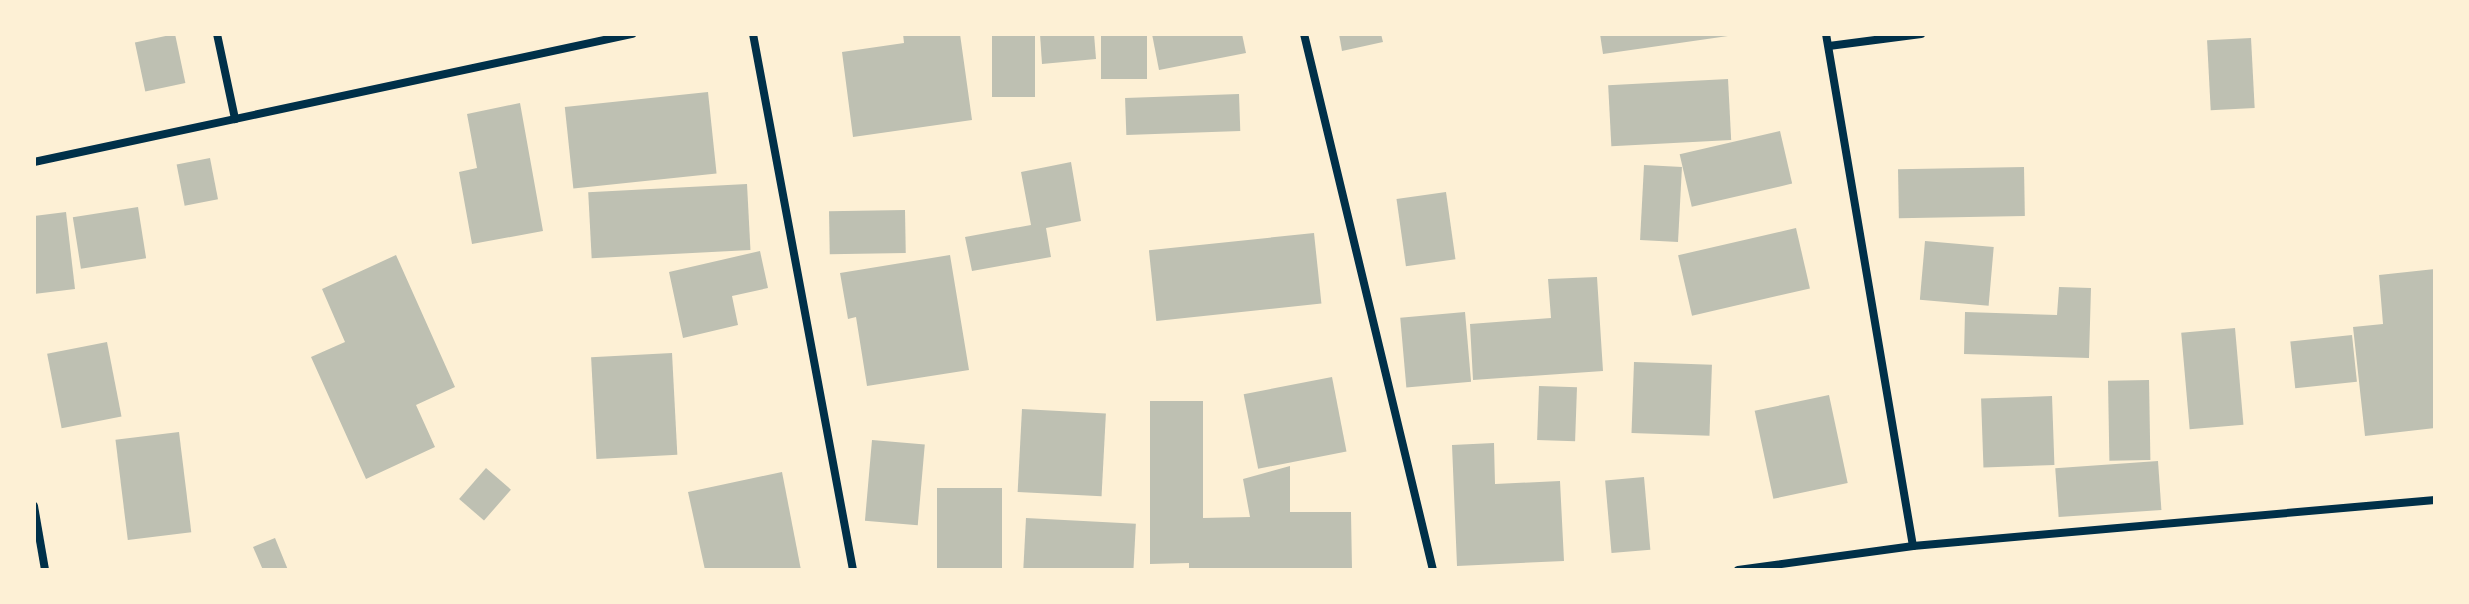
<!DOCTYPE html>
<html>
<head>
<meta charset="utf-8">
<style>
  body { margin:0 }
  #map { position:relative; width:2469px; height:604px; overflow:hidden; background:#fdf0d5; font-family:Cabin,sans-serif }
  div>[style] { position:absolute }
  .building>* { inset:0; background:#bec0b2; transform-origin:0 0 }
  .minor>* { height:8px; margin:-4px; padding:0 4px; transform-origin:4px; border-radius:4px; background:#003049 }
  span { translate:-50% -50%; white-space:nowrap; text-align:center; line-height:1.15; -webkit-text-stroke:6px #fdf0d5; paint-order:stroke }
  .frame { position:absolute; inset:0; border:36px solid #fdf0d5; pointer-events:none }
</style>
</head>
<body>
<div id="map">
  <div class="building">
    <i style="left:175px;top:34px;width:50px;height:41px;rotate:78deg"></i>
    <i style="clip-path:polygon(903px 34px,960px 34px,972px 120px,853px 137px,842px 52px,904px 43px)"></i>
    <i style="left:992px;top:34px;width:43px;height:63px"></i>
    <i style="clip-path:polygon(1040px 34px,1094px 34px,1096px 59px,1042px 64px)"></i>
    <i style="left:1101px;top:34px;width:46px;height:45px"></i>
    <i style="clip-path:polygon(1152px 34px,1242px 34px,1246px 53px,1159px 70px)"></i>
    <i style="clip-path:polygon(1339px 34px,1381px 34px,1383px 42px,1342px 51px)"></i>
    <i style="clip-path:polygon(1600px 34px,1728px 34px,1728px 36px,1603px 54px)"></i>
    <i style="left:2251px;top:38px;width:70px;height:44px;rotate:87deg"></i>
    <i style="left:1728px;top:79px;width:61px;height:120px;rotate:87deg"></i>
    <i style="left:708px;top:92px;width:82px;height:144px;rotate:84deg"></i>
    <i style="left:1239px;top:94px;width:37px;height:114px;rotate:88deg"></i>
    <i style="clip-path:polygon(520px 103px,543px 231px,472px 244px,459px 172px,477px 168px,467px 114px)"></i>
    <i style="left:1780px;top:131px;width:54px;height:103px;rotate:77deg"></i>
    <i style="left:210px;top:158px;width:42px;height:34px;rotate:79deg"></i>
    <i style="clip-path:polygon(1071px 162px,1081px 221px,1046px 228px,1051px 257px,972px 271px,965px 237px,1031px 225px,1021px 172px)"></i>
    <i style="left:1644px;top:165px;width:38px;height:75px;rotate:3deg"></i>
    <i style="left:2024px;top:167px;width:49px;height:126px;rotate:89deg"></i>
    <i style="left:747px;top:184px;width:66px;height:159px;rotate:87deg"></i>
    <i style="left:1446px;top:192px;width:68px;height:50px;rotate:82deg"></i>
    <i style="left:138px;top:207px;width:52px;height:66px;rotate:81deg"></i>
    <i style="left:905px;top:210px;width:43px;height:76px;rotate:89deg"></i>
    <i style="clip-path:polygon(66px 212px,75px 289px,34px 294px,34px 216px)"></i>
    <i style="left:1796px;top:228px;width:62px;height:121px;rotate:77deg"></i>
    <i style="left:1314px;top:233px;width:71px;height:166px;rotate:84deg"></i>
    <i style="left:1925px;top:241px;width:69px;height:59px;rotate:5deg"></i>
    <i style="clip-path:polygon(760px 251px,768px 288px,732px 296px,738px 325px,683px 338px,669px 272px)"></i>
    <i style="clip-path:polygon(396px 255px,455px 387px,416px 405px,435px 447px,366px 479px,311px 357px,345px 342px,322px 289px)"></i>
    <i style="clip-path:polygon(950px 255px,969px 370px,867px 386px,856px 317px,848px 319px,840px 273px)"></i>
    <i style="clip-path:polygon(2435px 269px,2435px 428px,2365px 436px,2353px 327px,2383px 324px,2379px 275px)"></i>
    <i style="clip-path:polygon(1597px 277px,1603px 371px,1473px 380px,1470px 324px,1551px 318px,1548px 279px)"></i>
    <i style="clip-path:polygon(2059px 287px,2091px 288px,2089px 358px,1964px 354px,1965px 312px,2057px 315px)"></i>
    <i style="left:1465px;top:312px;width:70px;height:65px;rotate:85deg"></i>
    <i style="left:2235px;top:328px;width:97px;height:54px;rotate:85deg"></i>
    <i style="left:2352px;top:335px;width:47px;height:62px;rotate:84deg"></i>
    <i style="left:107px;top:342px;width:76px;height:61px;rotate:79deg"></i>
    <i style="left:672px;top:353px;width:102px;height:81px;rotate:87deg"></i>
    <i style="left:1634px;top:362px;width:78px;height:71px;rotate:2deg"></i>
    <i style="left:1332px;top:377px;width:76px;height:90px;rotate:79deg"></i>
    <i style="left:2149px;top:380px;width:80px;height:41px;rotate:89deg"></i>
    <i style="left:1539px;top:386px;width:38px;height:54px;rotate:2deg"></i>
    <i style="left:1829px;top:395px;width:90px;height:76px;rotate:78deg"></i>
    <i style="left:2052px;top:396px;width:69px;height:71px;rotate:88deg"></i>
    <i style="clip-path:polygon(1150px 401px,1203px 401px,1203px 518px,1250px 517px,1243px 479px,1290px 466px,1290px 512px,1351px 512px,1352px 570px,1189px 570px,1189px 563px,1150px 564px)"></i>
    <i style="left:1022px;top:409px;width:84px;height:83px;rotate:3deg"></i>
    <i style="left:179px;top:432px;width:101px;height:64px;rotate:83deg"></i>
    <i style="left:872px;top:440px;width:53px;height:81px;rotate:5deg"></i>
    <i style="clip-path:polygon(1494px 443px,1495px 484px,1560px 481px,1564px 561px,1457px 566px,1452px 445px)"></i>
    <i style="left:2158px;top:461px;width:49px;height:103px;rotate:86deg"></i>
    <i style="left:486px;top:468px;width:33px;height:41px;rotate:41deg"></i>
    <i style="clip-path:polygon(782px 472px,801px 570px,705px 570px,688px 492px)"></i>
    <i style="left:1644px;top:477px;width:73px;height:39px;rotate:85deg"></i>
    <i style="left:937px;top:488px;width:65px;height:82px"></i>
    <i style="left:1026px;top:518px;width:110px;height:52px;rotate:3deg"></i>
    <i style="clip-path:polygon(275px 538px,288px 570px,263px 570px,253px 547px)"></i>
  </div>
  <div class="minor">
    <i style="left:217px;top:34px;width:87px;rotate:78deg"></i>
    <i style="left:753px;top:34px;width:545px;rotate:79.43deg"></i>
    <i style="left:1304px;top:34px;width:551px;rotate:76.47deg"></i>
    <i style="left:1826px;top:34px;width:519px;rotate:80.36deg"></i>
    <i style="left:1829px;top:46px;width:93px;rotate:-7.4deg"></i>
    <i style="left:34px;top:162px;width:612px;rotate:-12.08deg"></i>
    <i style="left:34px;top:506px;width:65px;rotate:80.2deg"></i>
    <i style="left:1738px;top:570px;width:177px;rotate:-7.8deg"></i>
    <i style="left:1913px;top:546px;width:524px;rotate:-5.04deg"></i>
  </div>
  <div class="frame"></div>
</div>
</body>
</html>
